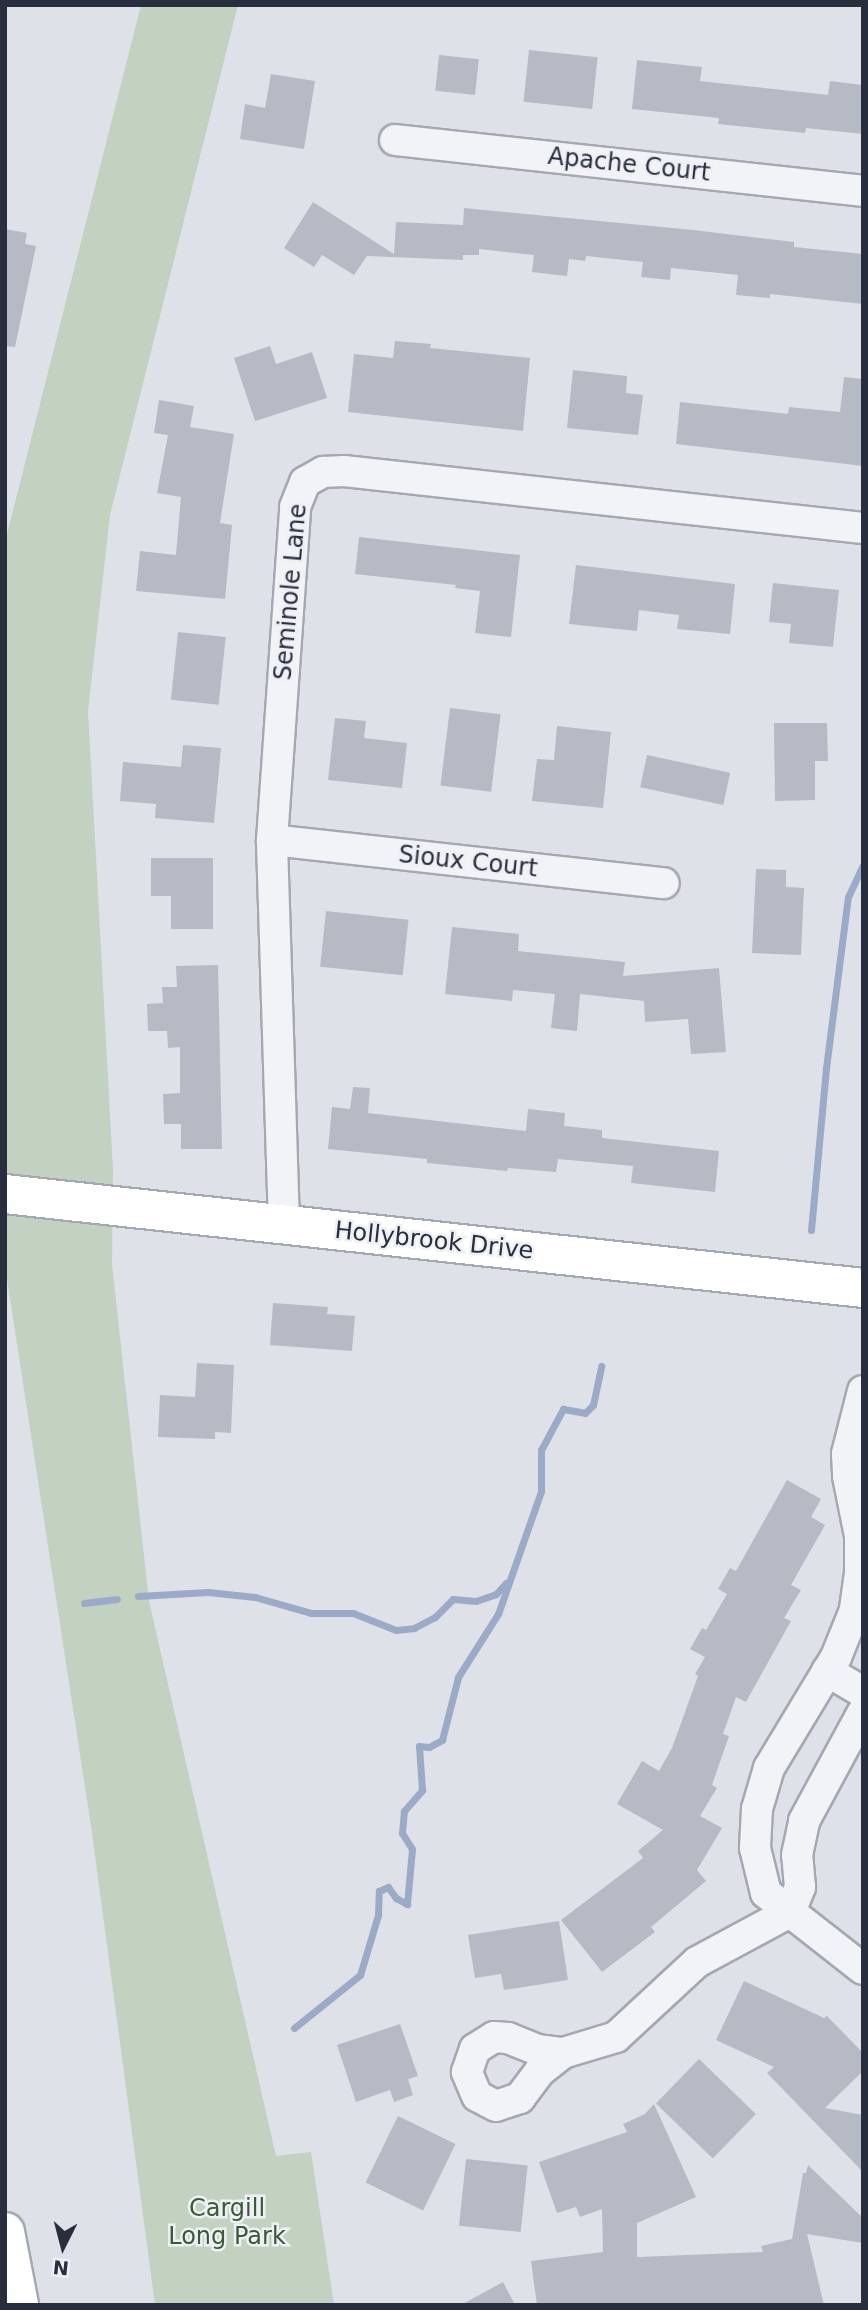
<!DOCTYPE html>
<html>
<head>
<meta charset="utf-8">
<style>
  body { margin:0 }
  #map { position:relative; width:868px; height:2310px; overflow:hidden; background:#dfe1e8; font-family:"DejaVu Sans",sans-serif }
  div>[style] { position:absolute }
  .green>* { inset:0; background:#c3d1c0 }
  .stream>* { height:7px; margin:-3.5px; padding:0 3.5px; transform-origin:3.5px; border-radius:3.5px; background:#9babc7 }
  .building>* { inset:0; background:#b6bac4; transform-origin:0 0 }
  .roads { filter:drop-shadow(2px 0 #a4a8b2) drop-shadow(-2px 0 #a4a8b2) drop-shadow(0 2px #a4a8b2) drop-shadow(0 -2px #a4a8b2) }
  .minor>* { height:30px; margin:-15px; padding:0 15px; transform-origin:15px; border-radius:15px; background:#f1f3f6 }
  .major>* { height:38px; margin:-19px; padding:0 19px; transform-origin:19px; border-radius:19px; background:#fff }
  span { translate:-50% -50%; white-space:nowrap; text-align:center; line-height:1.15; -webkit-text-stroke:5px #eef0f5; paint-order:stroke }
  .street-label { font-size:24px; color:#282e3e }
  .park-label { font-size:24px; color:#395a36 }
  .frame { position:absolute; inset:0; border:7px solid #282e3e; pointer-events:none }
  .north { position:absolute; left:28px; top:2212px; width:70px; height:70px; -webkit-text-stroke:5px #eef0f5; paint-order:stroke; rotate:186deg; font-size:19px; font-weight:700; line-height:28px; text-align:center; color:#282e3e }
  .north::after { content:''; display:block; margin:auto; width:24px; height:32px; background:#282e3e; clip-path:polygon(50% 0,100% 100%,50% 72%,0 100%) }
</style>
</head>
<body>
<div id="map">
  <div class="green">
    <i style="clip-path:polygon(141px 5px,238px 5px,110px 515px,88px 711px,113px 1169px,112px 1264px,149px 1601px,276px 2156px,311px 2152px,334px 2305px,155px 2305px,91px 1826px,5px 1266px,5px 542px)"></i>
  </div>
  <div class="stream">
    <i style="left:811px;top:1230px;width:163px;rotate:-84.7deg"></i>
    <i style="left:826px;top:1068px;width:172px;rotate:-82.7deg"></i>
    <i style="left:848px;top:897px;width:35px;rotate:-65deg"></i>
    <i style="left:138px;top:1596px;width:70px;rotate:-3.3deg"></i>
    <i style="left:208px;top:1592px;width:47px;rotate:6.1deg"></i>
    <i style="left:255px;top:1597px;width:58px;rotate:15.9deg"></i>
    <i style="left:311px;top:1613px;width:42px"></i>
    <i style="left:353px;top:1613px;width:46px;rotate:21.6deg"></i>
    <i style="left:396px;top:1630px;width:18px;rotate:-6deg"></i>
    <i style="left:414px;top:1628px;width:24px;rotate:-28deg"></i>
    <i style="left:435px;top:1617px;width:25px;rotate:-45deg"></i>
    <i style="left:453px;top:1599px;width:23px;rotate:5deg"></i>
    <i style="left:476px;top:1601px;width:21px;rotate:-19deg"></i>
    <i style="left:496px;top:1594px;width:15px;rotate:-48deg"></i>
    <i style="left:84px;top:1603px;width:33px;rotate:-7deg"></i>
    <i style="left:294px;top:2028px;width:85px;rotate:-38.8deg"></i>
    <i style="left:360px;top:1975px;width:63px;rotate:-73.3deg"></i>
    <i style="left:378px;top:1915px;width:24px;rotate:-88deg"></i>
    <i style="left:379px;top:1891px;width:10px;rotate:-24deg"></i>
    <i style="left:388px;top:1887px;width:14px;rotate:54deg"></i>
    <i style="left:396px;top:1898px;width:13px;rotate:29deg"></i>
    <i style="left:407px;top:1904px;width:55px;rotate:-84.8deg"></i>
    <i style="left:412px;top:1849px;width:19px;rotate:-122deg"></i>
    <i style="left:402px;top:1833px;width:22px;rotate:-85deg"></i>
    <i style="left:404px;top:1811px;width:28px;rotate:-49deg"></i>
    <i style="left:422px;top:1790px;width:44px;rotate:-93.9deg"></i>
    <i style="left:419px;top:1746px;width:10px;rotate:6deg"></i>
    <i style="left:429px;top:1747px;width:15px;rotate:-28deg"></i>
    <i style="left:442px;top:1740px;width:65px;rotate:-75.7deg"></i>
    <i style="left:458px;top:1677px;width:75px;rotate:-57.6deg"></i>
    <i style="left:498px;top:1614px;width:130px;rotate:-70.7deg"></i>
    <i style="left:541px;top:1491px;width:41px;rotate:-90deg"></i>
    <i style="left:541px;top:1450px;width:47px;rotate:-61.8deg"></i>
    <i style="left:563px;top:1409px;width:22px;rotate:10deg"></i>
    <i style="left:585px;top:1413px;width:11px;rotate:-45deg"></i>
    <i style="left:593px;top:1405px;width:40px;rotate:-78deg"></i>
  </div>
  <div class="building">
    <i style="left:529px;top:50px;width:69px;height:52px;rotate:6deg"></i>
    <i style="left:439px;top:55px;width:40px;height:36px;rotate:6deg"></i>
    <i style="clip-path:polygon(637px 60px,702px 67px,700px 81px,828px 95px,830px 81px,863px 85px,863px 134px,806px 128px,805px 133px,718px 124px,719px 118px,632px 109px)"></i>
    <i style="clip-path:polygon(271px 74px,315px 81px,304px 149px,240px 139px,245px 104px,265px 108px)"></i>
    <i style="clip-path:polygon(313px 202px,394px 254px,396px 222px,463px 225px,464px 208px,693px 230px,794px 242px,794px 247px,863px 254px,863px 304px,770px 294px,770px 298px,736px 295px,738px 275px,671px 268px,670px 280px,641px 277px,643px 262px,586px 256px,585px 261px,569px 259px,567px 276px,532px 272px,534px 255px,479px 249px,479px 255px,463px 255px,463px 260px,367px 256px,354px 275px,322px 255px,314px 267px,284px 248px)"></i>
    <i style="clip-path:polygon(5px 229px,27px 233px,25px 244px,36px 246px,15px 347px,5px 346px)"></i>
    <i style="clip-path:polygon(395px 341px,431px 344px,430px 348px,530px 358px,523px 431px,348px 412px,354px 354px,393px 358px)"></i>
    <i style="clip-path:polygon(270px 346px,276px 364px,312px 352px,327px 398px,255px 421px,234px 358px)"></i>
    <i style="clip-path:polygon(573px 370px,627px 376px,626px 393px,643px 395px,638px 435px,567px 428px)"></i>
    <i style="clip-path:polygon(844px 377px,863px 379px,863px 466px,676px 444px,680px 402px,788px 414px,789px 407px,840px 412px)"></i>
    <i style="clip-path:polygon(159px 400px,194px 406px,190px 427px,234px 434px,220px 523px,232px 525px,225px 599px,136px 591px,140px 551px,176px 555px,181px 497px,157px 493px,168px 435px,154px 433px)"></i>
    <i style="clip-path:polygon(359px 537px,520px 555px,511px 637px,475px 633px,480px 591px,455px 588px,456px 585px,355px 574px)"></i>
    <i style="clip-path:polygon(576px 565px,735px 584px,730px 634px,677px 629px,679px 615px,639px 610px,637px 631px,569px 624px)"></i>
    <i style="clip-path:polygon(773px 583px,839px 590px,833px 647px,789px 643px,791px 624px,769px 622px)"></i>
    <i style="left:178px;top:632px;width:48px;height:68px;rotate:6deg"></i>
    <i style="left:450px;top:708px;width:51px;height:78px;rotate:7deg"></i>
    <i style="clip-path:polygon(335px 718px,366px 721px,364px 738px,407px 743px,402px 788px,328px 780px)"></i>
    <i style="clip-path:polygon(774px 723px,827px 723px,828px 761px,815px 761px,815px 800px,775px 801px)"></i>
    <i style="clip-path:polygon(557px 726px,611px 732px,603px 808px,532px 801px,537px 759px,554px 760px)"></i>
    <i style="clip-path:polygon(183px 745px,221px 748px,214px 823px,155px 818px,156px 804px,120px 801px,123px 762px,181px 767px)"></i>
    <i style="left:647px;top:755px;width:85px;height:33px;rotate:12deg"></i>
    <i style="clip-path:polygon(151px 858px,213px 858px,213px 929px,171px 929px,171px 896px,151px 896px)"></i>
    <i style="clip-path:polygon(756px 869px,786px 870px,786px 887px,804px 888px,801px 955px,752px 953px)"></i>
    <i style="left:326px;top:911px;width:83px;height:56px;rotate:6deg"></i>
    <i style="clip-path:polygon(452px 927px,519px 934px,518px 951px,625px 962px,623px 976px,719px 968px,726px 1052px,691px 1054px,688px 1019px,645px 1022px,644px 1001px,580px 994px,577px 1031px,551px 1028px,555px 994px,513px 990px,512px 1001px,445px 994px)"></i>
    <i style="clip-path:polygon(218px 965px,222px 1149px,181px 1149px,181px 1124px,164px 1124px,163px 1094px,180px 1093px,180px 1047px,168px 1048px,167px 1031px,148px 1031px,147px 1004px,163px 1003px,162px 987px,177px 987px,176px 966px)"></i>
    <i style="clip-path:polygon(353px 1087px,370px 1088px,368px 1113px,526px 1131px,528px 1109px,565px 1113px,564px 1126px,602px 1130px,602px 1138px,719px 1151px,715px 1192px,631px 1183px,633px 1166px,558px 1159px,556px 1172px,508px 1168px,507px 1171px,427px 1163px,427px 1159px,328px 1149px,332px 1107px,350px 1109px)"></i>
    <i style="clip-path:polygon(273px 1303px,328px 1307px,327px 1314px,355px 1316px,352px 1351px,270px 1345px)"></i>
    <i style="clip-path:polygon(197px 1363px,234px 1365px,231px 1433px,215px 1432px,215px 1439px,158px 1437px,160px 1395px,195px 1397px)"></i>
    <i style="clip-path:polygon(787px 1480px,821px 1499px,811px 1517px,825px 1525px,791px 1585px,801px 1590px,784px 1618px,791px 1621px,746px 1702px,736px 1697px,723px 1734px,729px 1736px,712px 1785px,717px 1788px,700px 1816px,722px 1828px,697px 1870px,706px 1881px,651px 1927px,655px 1932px,602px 1972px,561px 1920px,643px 1858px,638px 1851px,663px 1830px,617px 1804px,642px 1761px,659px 1771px,672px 1748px,698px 1676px,695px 1674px,705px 1657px,690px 1649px,702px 1628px,706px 1630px,727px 1594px,718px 1589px,730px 1568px,736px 1571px)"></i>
    <i style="clip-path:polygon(559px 1921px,568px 1980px,504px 1990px,501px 1974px,475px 1978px,468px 1935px)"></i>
    <i style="clip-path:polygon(744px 1981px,824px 2018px,827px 2016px,863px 2053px,863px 2071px,825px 2108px,863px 2115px,863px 2172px,767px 2073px,774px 2067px,716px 2040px)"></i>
    <i style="clip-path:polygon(400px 2024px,418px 2076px,408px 2079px,413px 2095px,394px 2102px,390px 2090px,356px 2102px,337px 2045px)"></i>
    <i style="left:699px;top:2059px;width:79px;height:62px;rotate:44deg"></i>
    <i style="clip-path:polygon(654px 2104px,696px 2197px,637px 2223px,637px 2257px,763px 2252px,761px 2246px,792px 2239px,803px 2173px,806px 2173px,808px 2165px,863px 2218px,863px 2243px,807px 2234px,824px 2305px,537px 2305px,531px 2261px,603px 2252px,602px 2209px,580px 2217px,576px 2207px,557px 2213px,539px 2162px,627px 2132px,623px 2124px,645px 2114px)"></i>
    <i style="left:398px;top:2116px;width:64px;height:74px;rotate:26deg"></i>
    <i style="left:466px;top:2159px;width:62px;height:67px;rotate:6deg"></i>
    <i style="clip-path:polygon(503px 2282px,515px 2305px,461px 2305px)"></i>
  </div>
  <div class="roads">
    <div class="minor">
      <i style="left:395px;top:140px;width:471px;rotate:6.2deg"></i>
      <i style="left:272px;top:840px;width:394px;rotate:6.3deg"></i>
      <i style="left:284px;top:1225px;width:385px;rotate:-91.8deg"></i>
      <i style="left:272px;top:840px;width:334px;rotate:-86deg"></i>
      <i style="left:295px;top:507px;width:27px;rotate:-68deg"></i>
      <i style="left:305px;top:482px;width:21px;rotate:-29deg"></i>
      <i style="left:323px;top:472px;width:21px;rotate:-3deg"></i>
      <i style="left:344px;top:471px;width:522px;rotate:6.27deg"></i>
      <i style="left:863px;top:1391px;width:65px;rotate:104.3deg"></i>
      <i style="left:847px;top:1454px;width:22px;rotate:87deg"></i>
      <i style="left:848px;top:1476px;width:61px;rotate:78.7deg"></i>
      <i style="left:860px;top:1536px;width:37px;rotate:90deg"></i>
      <i style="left:860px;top:1573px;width:37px;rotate:98deg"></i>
      <i style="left:855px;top:1610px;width:51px;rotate:112deg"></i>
      <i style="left:836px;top:1657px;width:130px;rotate:121.1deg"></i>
      <i style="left:769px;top:1768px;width:43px;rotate:106.3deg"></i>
      <i style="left:757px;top:1809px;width:39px;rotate:93deg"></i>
      <i style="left:755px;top:1848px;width:46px;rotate:76.3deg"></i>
      <i style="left:766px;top:1893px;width:123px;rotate:38.1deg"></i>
      <i style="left:827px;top:1671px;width:42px;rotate:30.3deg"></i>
      <i style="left:790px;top:1912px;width:27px;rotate:-68deg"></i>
      <i style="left:800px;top:1887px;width:32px;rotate:-95deg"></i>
      <i style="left:797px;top:1855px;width:35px;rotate:-78deg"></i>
      <i style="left:804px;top:1821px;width:124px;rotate:-61.6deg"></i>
      <i style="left:494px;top:2037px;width:14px;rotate:4deg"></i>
      <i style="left:508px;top:2038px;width:31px;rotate:22deg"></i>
      <i style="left:537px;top:2050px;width:26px;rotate:7deg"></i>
      <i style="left:563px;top:2053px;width:29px;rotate:142deg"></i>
      <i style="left:540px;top:2071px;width:34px;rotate:127deg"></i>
      <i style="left:520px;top:2098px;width:25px;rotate:162deg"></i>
      <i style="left:496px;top:2106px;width:21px;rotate:-152deg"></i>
      <i style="left:477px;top:2096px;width:26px;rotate:-113deg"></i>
      <i style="left:467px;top:2072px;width:24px;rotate:-71deg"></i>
      <i style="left:475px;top:2049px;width:22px;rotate:-32deg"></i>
      <i style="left:563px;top:2053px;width:55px;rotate:-16.8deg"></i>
      <i style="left:616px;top:2037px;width:110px;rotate:-42.8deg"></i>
      <i style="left:697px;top:1962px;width:106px;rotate:-28.3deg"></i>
    </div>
    <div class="major">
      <i style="left:5px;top:1194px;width:863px;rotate:6.25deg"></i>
      <i style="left:5px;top:2232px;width:74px;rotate:79.1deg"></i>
    </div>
  </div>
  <div class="street-label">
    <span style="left:629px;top:165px;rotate:6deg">Apache Court</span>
    <span style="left:291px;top:592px;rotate:-85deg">Seminole Lane</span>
    <span style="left:468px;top:862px;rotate:6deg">Sioux Court</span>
    <span style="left:434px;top:1241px;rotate:6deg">Hollybrook Drive</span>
  </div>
  <div class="park-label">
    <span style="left:227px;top:2223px">Cargill<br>Long Park</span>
  </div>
  <div class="frame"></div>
  <div class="north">N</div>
</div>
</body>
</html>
